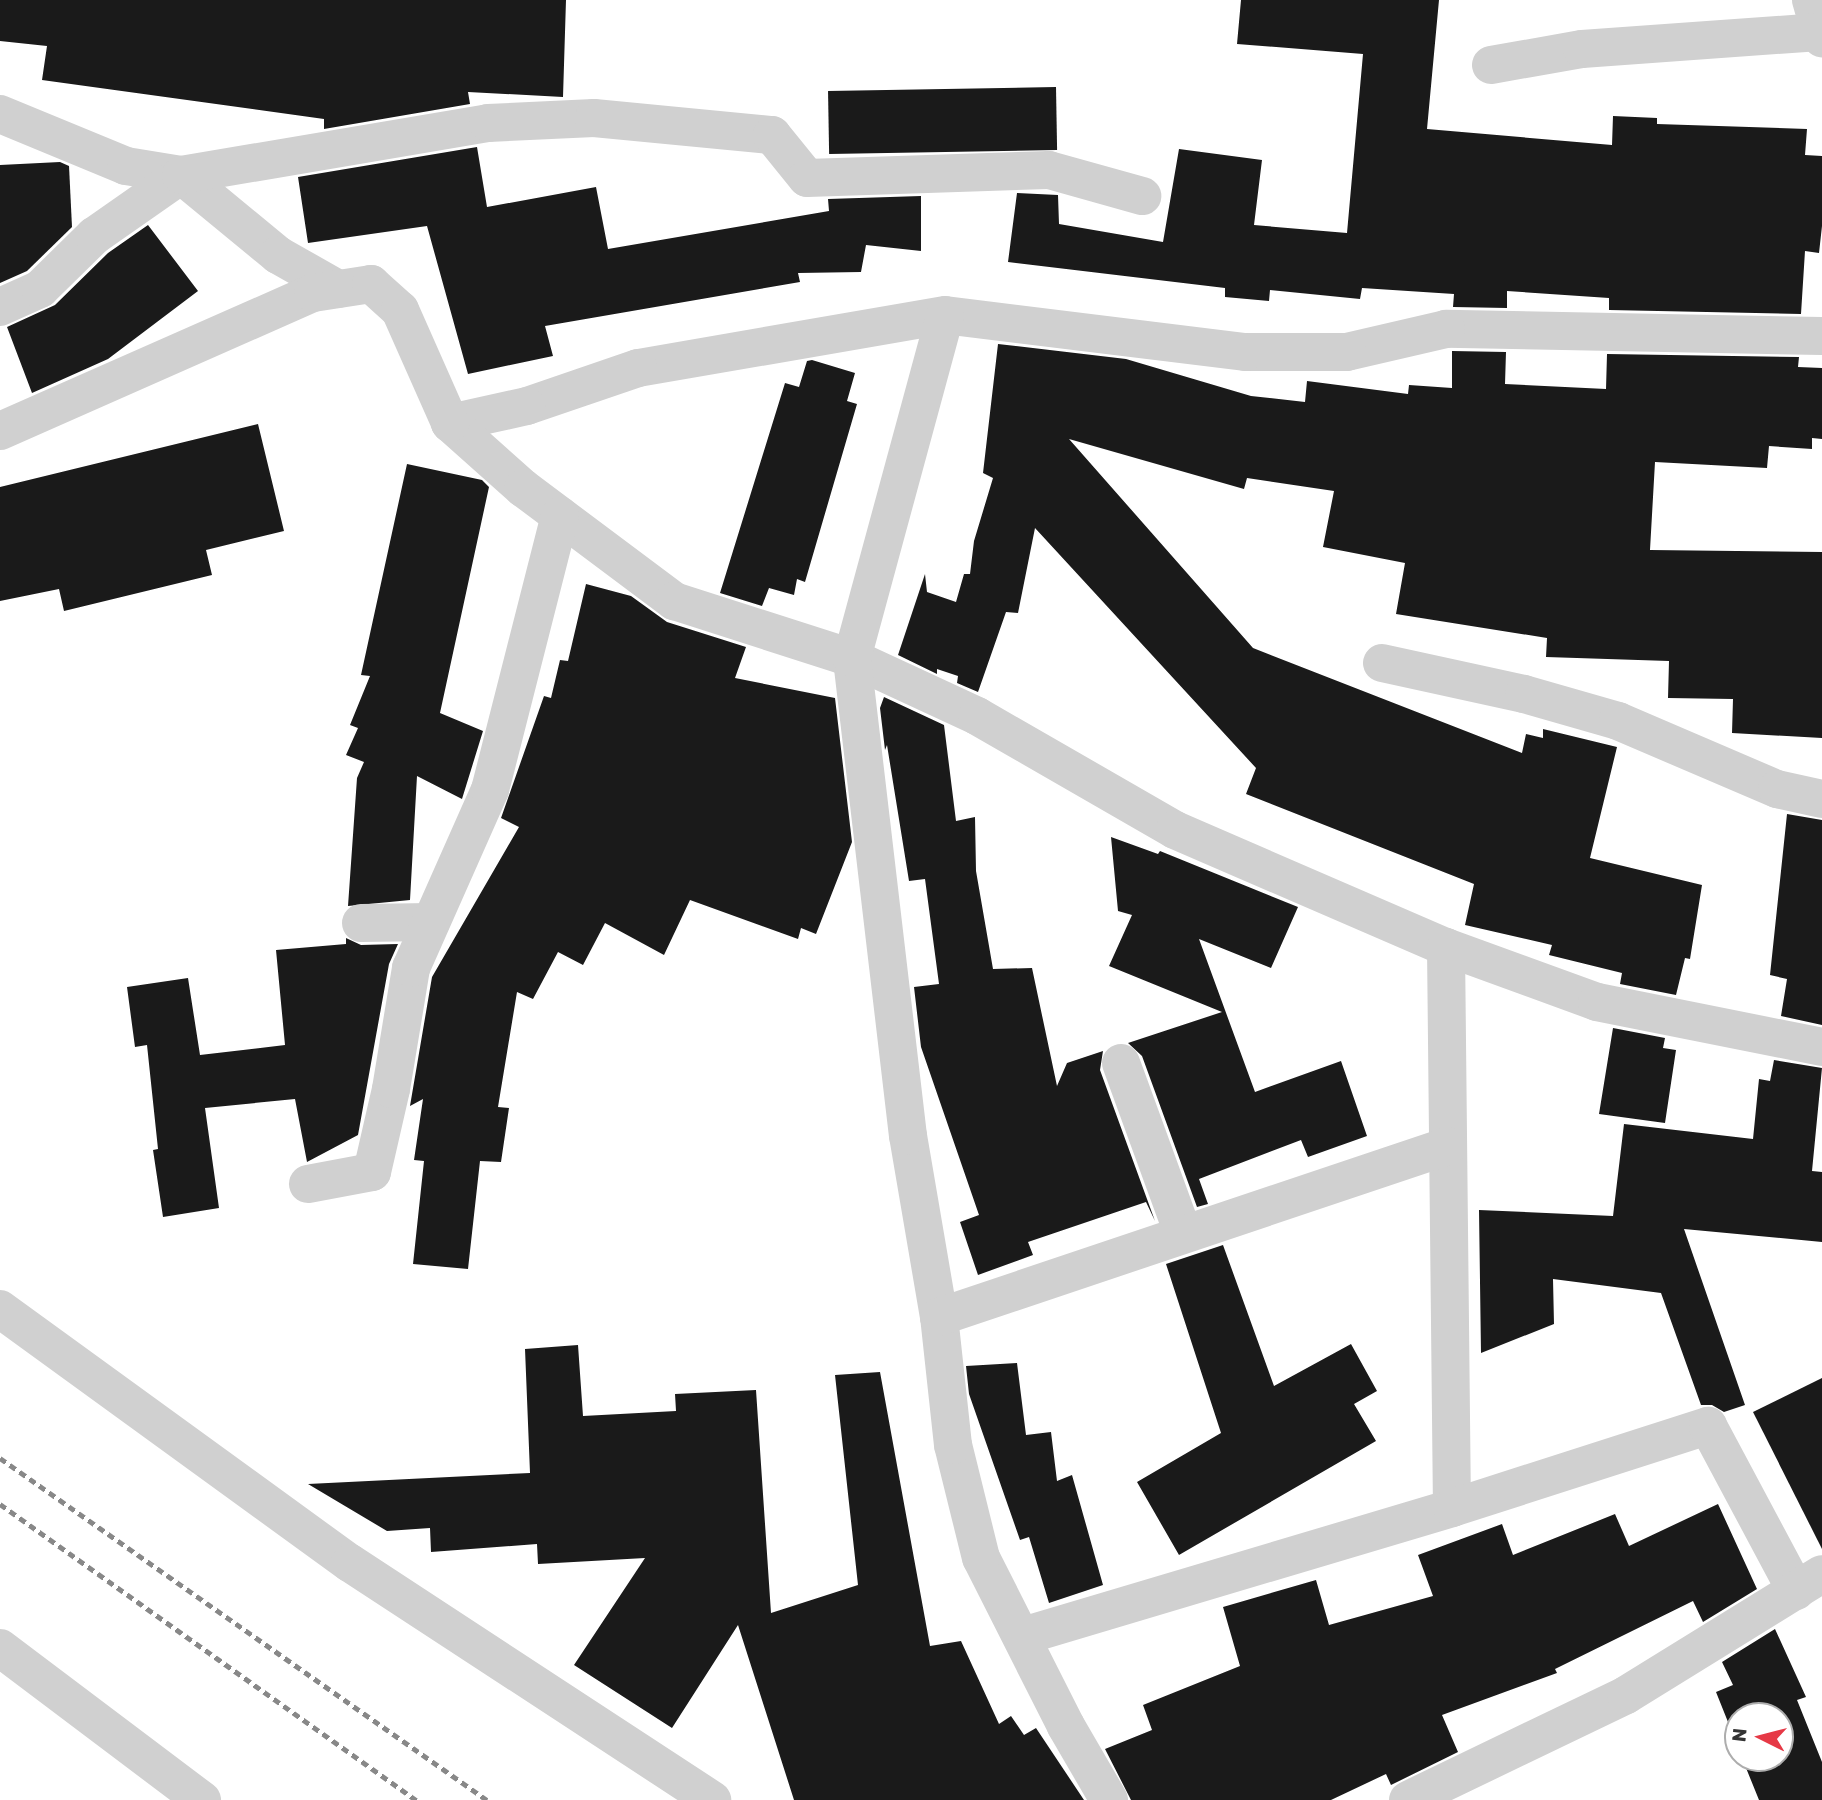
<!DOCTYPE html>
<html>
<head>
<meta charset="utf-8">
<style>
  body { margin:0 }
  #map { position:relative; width:1822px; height:1800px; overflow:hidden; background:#fff; font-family:Rubik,sans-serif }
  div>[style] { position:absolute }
  .building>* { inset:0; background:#1a1a1a; transform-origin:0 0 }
  .minor>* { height:38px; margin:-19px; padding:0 19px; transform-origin:19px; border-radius:19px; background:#d0d0d0 }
  .rail>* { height:5px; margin-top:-2.5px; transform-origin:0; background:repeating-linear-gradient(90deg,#888 0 7px,transparent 0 12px) }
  span { translate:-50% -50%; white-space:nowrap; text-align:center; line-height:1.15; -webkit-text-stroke:7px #fff; paint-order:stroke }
  .north { position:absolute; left:1724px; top:1702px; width:70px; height:70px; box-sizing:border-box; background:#fff; border:2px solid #adadad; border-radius:50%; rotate:276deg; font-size:19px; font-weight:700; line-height:28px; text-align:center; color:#333 }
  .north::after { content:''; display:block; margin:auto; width:24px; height:32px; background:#e63946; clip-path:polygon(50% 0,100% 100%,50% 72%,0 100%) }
</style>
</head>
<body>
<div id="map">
  <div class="building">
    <i style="clip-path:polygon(0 0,566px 0,563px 97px,468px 92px,470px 104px,324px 129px,324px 119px,42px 80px,47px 46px,0 41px)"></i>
    <i style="clip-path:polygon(1241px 0,1439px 0,1427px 129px,1612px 145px,1613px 116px,1657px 118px,1657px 124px,1807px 129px,1805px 155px,1822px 156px,1822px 226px,1819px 253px,1805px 251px,1801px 314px,1609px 310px,1609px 298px,1507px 291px,1507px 308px,1453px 307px,1454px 294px,1362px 288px,1360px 299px,1270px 290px,1269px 301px,1225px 297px,1225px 288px,1008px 262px,1017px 193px,1058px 195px,1059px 224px,1163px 242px,1179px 149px,1262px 160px,1254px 225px,1347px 233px,1363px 54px,1237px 44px)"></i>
    <i style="left:1056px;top:87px;width:63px;height:228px;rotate:89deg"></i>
    <i style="clip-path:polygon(477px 147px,487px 207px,596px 187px,608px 249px,829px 211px,828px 199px,921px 196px,921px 251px,866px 245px,861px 272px,798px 273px,800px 282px,545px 326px,553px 356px,468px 374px,427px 226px,308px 243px,298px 177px)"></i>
    <i style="clip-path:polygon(60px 162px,69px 166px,72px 227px,27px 271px,0 283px,0 165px)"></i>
    <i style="clip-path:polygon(148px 225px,198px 291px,108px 359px,32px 393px,7px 327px,55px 305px,108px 253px)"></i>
    <i style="clip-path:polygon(998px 344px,1126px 359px,1251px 396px,1305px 402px,1307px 381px,1408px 394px,1409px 385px,1452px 388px,1452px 351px,1506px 352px,1505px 384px,1606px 389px,1607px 354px,1799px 357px,1798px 367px,1822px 368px,1822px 439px,1812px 438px,1812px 449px,1769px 446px,1767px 468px,1655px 462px,1650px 550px,1822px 552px,1822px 738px,1732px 733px,1733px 699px,1668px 698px,1669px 661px,1546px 657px,1547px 638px,1396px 614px,1405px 563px,1323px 547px,1334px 491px,1247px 478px,1244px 489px,1069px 439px,1253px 648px,1522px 753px,1526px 734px,1543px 738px,1543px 729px,1617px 747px,1590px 858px,1702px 885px,1690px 959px,1685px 958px,1676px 995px,1620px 984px,1622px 973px,1549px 955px,1552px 945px,1465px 925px,1474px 884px,1246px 794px,1256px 768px,1035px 528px,1018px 613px,1006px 612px,978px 692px,957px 683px,958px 676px,937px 669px,937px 674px,898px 655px,925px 574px,927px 592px,956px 602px,964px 574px,970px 574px,974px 541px,993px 478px,983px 473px)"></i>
    <i style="clip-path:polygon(812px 360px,855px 373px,847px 401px,857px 404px,805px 582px,797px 579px,794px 595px,769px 588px,762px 606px,720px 593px,785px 383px,799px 387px,807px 361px)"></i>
    <i style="clip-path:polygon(258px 424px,284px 531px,206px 550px,212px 575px,64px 611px,59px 589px,0 601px,0 487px)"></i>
    <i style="clip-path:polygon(407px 464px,482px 480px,489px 487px,440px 713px,483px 731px,462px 799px,417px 776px,410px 900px,348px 906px,357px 778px,364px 762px,346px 755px,358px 728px,350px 725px,370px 676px,361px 675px)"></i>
    <i style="clip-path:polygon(586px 584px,631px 596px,667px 622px,746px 647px,735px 678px,835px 698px,852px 842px,816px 934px,801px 928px,798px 939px,690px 900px,664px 955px,605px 923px,583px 965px,558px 952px,533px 999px,517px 992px,498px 1107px,509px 1108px,501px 1162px,480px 1161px,468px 1269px,413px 1264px,424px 1161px,414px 1160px,423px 1099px,410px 1106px,432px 977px,519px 827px,501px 818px,544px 696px,551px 698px,560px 660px,568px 661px)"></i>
    <i style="clip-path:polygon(884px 697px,944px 725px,956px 821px,975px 817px,976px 871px,993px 969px,1032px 968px,1057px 1086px,1067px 1063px,1103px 1051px,1100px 1070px,1155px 1221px,1146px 1202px,1028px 1242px,1033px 1255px,978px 1275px,960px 1222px,979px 1215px,921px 1047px,914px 987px,939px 984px,925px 879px,909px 881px,887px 745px,885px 750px,880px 708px)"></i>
    <i style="clip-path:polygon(1787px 814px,1822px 820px,1822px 1025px,1781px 1016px,1787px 979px,1770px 975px)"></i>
    <i style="clip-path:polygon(1111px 837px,1158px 854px,1160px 851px,1298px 907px,1271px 968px,1199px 939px,1255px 1092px,1341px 1061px,1367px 1136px,1308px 1157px,1301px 1140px,1199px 1179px,1208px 1204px,1197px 1207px,1142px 1056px,1128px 1043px,1222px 1012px,1109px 966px,1132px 915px,1118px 911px)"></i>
    <i style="clip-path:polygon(346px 938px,361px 945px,398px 944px,389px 964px,358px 1135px,307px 1162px,295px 1099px,205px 1108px,219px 1208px,163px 1217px,153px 1150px,158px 1149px,147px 1045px,135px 1047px,127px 987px,188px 978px,200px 1055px,285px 1045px,276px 950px,346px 944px)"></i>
    <i style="clip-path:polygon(1613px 1028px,1665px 1038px,1663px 1048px,1676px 1050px,1665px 1123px,1599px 1114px)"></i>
    <i style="clip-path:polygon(1774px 1060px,1822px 1068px,1812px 1171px,1822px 1172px,1822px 1242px,1684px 1229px,1745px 1405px,1724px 1412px,1712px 1405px,1701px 1405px,1661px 1293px,1553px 1279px,1554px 1324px,1481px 1353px,1479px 1210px,1613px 1216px,1624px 1124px,1753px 1139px,1759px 1079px,1770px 1081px)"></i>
    <i style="clip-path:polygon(1223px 1245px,1274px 1386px,1351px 1344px,1377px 1391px,1354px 1404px,1376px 1441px,1179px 1555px,1137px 1482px,1221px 1433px,1166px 1264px)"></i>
    <i style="clip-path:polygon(578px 1345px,583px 1416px,676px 1411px,675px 1394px,756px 1390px,771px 1613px,858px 1585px,835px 1375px,880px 1372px,930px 1646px,961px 1641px,999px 1724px,1011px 1716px,1024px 1735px,1036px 1728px,1084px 1800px,794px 1800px,738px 1625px,672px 1728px,574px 1665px,645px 1558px,538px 1564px,537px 1544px,431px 1552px,430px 1528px,387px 1531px,308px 1484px,530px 1473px,525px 1349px)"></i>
    <i style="clip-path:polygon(1017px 1363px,1026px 1435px,1051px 1432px,1057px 1481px,1072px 1475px,1103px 1585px,1049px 1603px,1029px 1537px,1020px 1540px,969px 1394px,966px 1366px)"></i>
    <i style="clip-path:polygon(1822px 1378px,1822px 1549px,1753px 1412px)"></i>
    <i style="clip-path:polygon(1718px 1504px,1757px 1589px,1703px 1622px,1693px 1601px,1555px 1669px,1557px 1673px,1442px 1715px,1458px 1752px,1391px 1785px,1386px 1774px,1331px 1800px,1131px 1800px,1105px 1749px,1152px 1730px,1143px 1705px,1240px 1666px,1223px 1607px,1316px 1580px,1329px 1625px,1433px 1596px,1418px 1555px,1502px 1524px,1513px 1555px,1615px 1514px,1629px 1546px)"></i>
    <i style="clip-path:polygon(1775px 1629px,1806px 1697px,1797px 1700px,1822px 1762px,1822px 1800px,1759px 1800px,1742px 1758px,1780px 1758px,1780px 1716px,1738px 1716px,1738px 1747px,1716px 1692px,1733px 1685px,1722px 1662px)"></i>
  </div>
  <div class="minor">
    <i style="left:1811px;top:0;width:40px;rotate:74deg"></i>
    <i style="left:1491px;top:65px;width:92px;rotate:-10deg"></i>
    <i style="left:1582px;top:49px;width:238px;rotate:-4.1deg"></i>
    <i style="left:0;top:114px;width:136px;rotate:22.4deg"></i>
    <i style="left:126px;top:166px;width:56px;rotate:9.3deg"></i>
    <i style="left:181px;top:175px;width:126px;rotate:39.5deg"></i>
    <i style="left:278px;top:255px;width:69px;rotate:29.5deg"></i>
    <i style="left:0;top:307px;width:44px;rotate:-24.2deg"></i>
    <i style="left:40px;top:289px;width:76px;rotate:-44.5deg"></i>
    <i style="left:94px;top:236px;width:106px;rotate:-35deg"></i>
    <i style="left:181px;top:175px;width:311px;rotate:-9.6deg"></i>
    <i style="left:488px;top:123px;width:106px;rotate:-2.7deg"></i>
    <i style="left:594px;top:118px;width:179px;rotate:5.5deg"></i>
    <i style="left:772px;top:135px;width:55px;rotate:50.9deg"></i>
    <i style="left:807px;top:178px;width:242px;rotate:-1.9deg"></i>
    <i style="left:1049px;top:170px;width:97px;rotate:15.6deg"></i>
    <i style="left:1822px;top:336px;width:376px;rotate:-178.9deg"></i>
    <i style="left:1446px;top:329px;width:102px;rotate:166.9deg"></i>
    <i style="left:1347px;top:352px;width:102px;rotate:180deg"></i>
    <i style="left:1245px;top:352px;width:302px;rotate:-173deg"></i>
    <i style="left:945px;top:315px;width:312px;rotate:170.2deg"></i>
    <i style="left:638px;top:368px;width:117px;rotate:161.1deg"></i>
    <i style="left:527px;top:406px;width:79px;rotate:167.6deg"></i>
    <i style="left:450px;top:423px;width:98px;rotate:41.7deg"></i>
    <i style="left:523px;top:488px;width:189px;rotate:36.8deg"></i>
    <i style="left:674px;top:601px;width:187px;rotate:17.8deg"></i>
    <i style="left:852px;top:658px;width:138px;rotate:24.9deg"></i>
    <i style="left:977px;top:716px;width:228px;rotate:29.9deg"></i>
    <i style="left:1175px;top:830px;width:295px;rotate:23.4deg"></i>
    <i style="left:1446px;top:947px;width:161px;rotate:20deg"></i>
    <i style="left:1597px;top:1002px;width:229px;rotate:11.3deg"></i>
    <i style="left:0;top:431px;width:342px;rotate:-23.8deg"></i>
    <i style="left:313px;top:293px;width:59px;rotate:-8.8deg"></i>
    <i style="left:371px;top:284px;width:39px;rotate:42deg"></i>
    <i style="left:400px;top:310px;width:124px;rotate:66.1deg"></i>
    <i style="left:1382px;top:663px;width:145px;rotate:12.3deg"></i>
    <i style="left:1524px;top:694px;width:98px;rotate:16deg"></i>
    <i style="left:1618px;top:721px;width:173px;rotate:23.2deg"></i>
    <i style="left:1777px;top:789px;width:46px;rotate:12.5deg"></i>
    <i style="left:361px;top:923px;width:70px;rotate:-0.8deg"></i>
    <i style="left:1446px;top:947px;width:561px;rotate:89.39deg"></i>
    <i style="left:1121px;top:1063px;width:181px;rotate:70deg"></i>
    <i style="left:308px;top:1184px;width:65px;rotate:-10.6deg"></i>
    <i style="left:372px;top:1172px;width:85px;rotate:-77.1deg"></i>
    <i style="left:391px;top:1089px;width:123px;rotate:-80.6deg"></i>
    <i style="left:411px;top:968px;width:195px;rotate:-66.1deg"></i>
    <i style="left:490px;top:790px;width:283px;rotate:-75.7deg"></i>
    <i style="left:0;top:1309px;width:432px;rotate:36deg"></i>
    <i style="left:350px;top:1563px;width:433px;rotate:33.2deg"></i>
    <i style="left:939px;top:1317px;width:184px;rotate:-99.7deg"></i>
    <i style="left:908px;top:1136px;width:481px;rotate:-96.7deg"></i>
    <i style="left:852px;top:658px;width:355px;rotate:-74.8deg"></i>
    <i style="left:1023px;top:1636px;width:448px;rotate:-16.6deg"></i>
    <i style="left:1452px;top:1508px;width:269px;rotate:-17.8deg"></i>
    <i style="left:1708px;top:1426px;width:187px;rotate:61.9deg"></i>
    <i style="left:0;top:1648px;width:253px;rotate:37deg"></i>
    <i style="left:1109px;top:1800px;width:86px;rotate:-120.2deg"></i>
    <i style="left:1066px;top:1726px;width:188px;rotate:-116.8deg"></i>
    <i style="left:981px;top:1558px;width:116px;rotate:-103.9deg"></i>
    <i style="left:953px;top:1445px;width:129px;rotate:-96.2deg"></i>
    <i style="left:939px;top:1317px;width:537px;rotate:-18.57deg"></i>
    <i style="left:1408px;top:1800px;width:242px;rotate:-25.7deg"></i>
    <i style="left:1626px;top:1695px;width:230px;rotate:-31.7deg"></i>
  </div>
  <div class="rail">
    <i style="left:0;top:1458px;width:595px;rotate:35.08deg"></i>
    <i style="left:0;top:1504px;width:511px;rotate:35.43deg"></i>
  </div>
  <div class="north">N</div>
</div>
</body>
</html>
